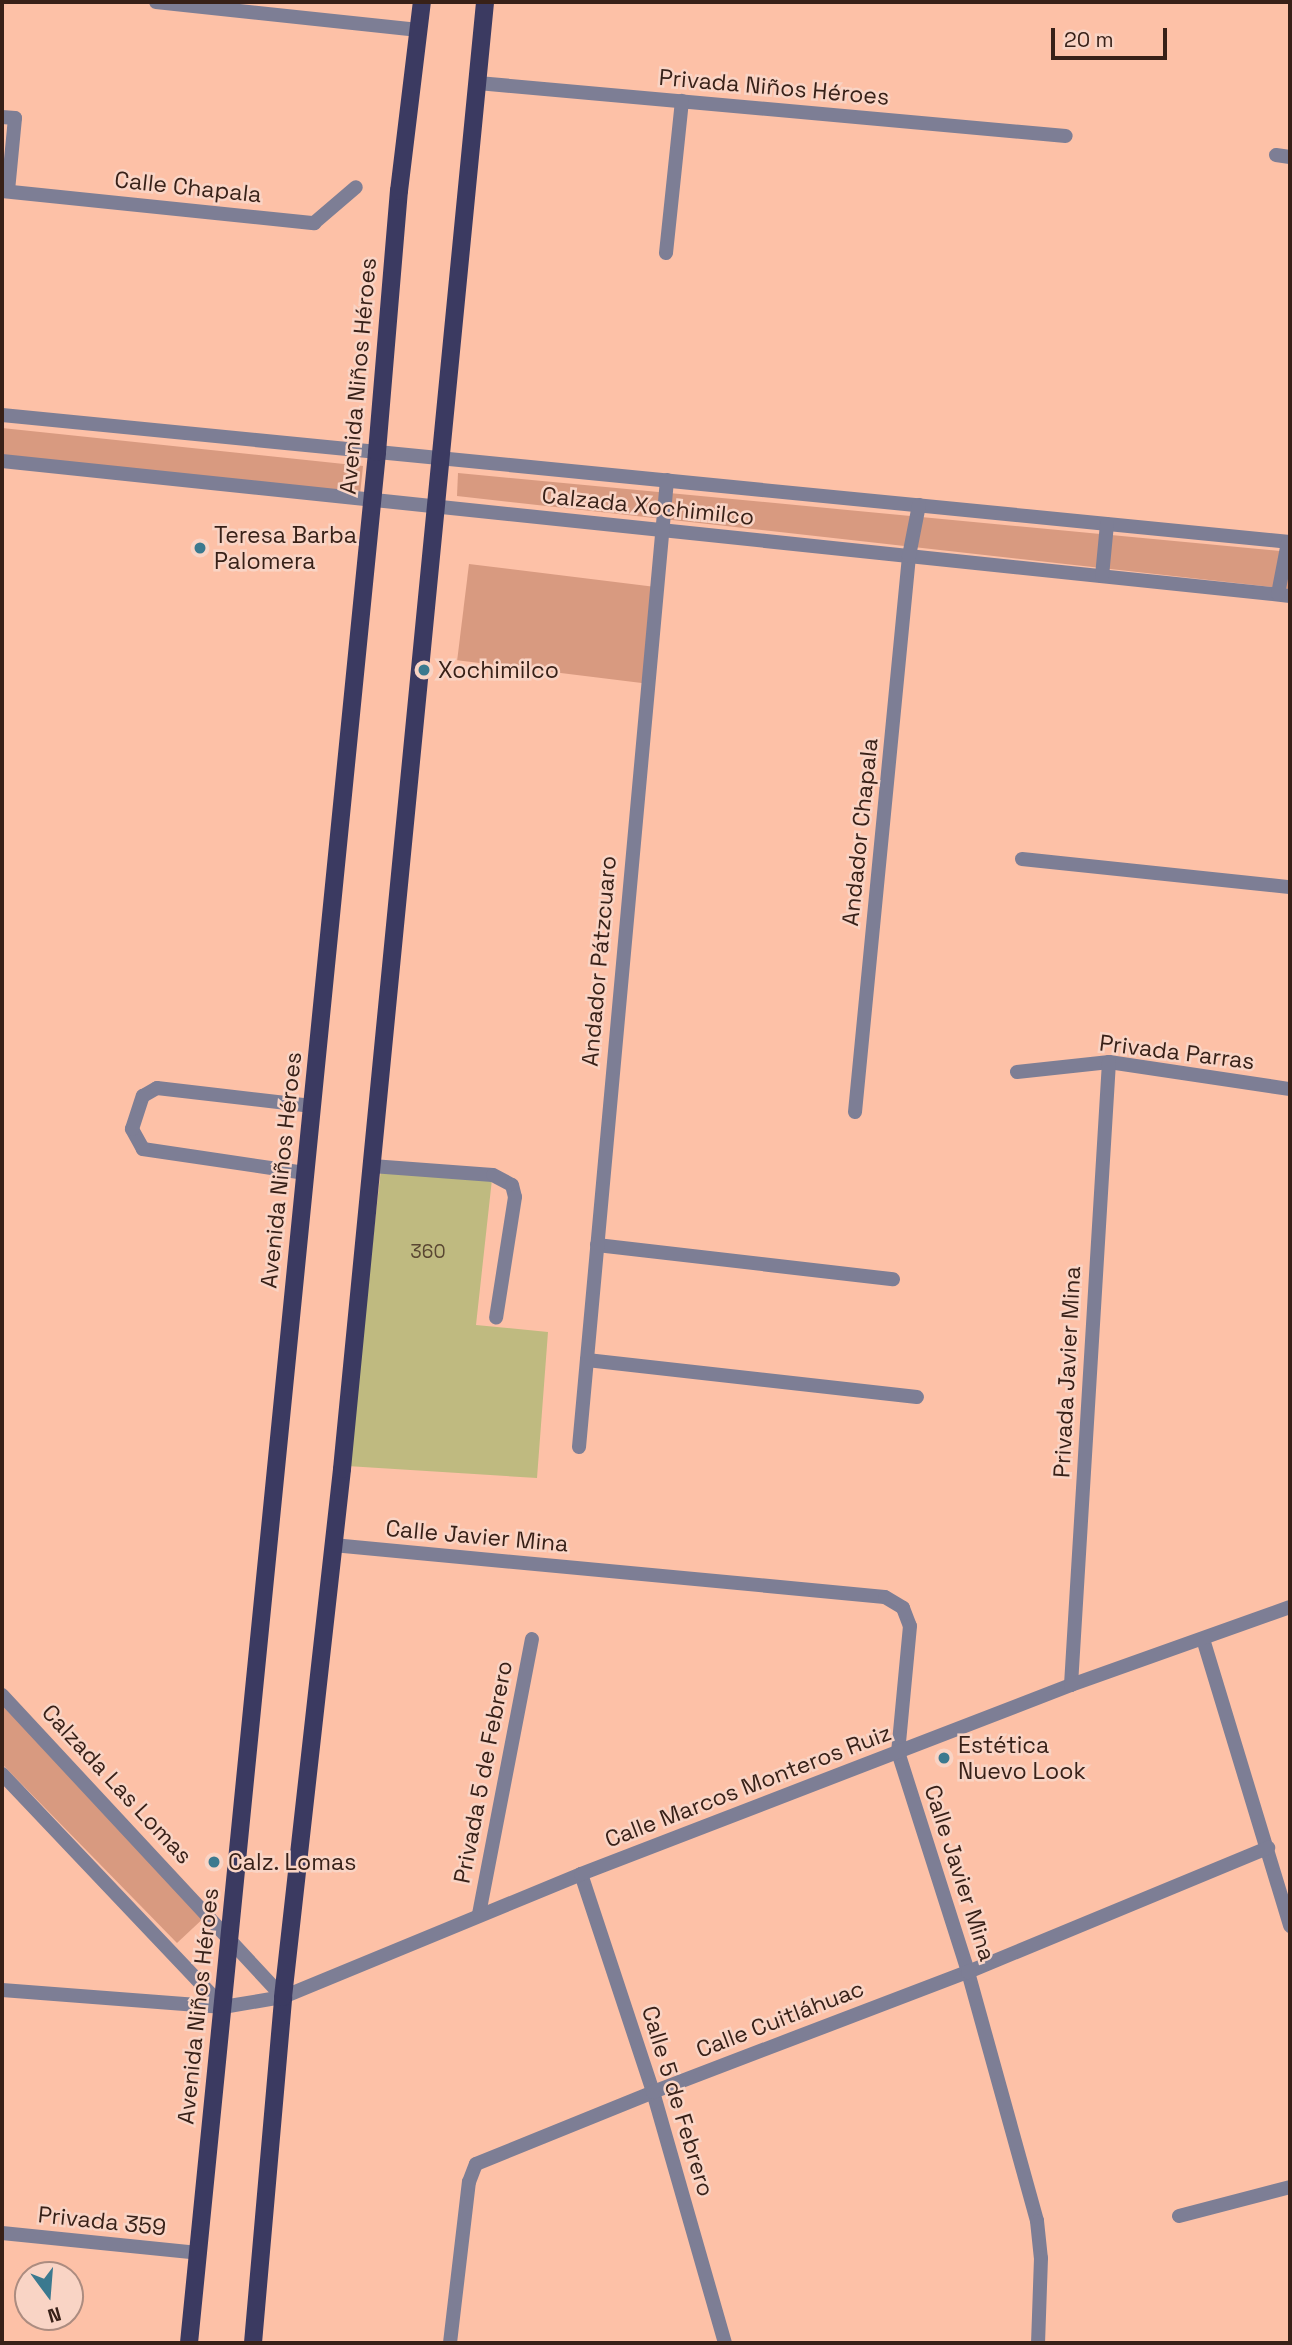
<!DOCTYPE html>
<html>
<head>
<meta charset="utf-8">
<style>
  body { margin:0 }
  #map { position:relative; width:1292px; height:2345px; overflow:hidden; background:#fdc1a7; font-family:"Space Grotesk",sans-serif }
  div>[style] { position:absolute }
  .green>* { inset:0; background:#d89a80; transform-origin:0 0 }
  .building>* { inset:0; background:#bfba80 }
  .lane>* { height:14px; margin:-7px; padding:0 7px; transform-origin:7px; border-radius:7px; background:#7d7e95 }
  .street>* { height:14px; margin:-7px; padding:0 7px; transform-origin:7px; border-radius:7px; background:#7d7e95 }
  .primary>* { height:18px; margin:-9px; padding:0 9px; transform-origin:9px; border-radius:9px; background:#3b3a61 }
  .dots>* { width:19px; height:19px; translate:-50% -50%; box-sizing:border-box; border:4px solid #f9d4c5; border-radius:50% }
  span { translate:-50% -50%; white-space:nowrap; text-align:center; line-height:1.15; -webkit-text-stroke:5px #f9d4c5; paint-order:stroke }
  .number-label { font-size:19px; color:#5a4732 }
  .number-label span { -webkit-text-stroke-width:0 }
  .street-label { font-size:23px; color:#382118 }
  .poi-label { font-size:23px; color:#382118 }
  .left { translate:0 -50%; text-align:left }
  .frame { position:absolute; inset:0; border:4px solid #382118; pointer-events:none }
  .north { position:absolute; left:14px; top:2261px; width:70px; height:70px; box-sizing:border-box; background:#f9d4c5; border:2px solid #ac8c80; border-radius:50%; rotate:164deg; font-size:19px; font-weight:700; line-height:28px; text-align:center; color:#382118 }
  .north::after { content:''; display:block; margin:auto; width:24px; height:32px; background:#3b798f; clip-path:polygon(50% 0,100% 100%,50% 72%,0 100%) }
  .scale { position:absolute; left:1051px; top:28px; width:116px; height:32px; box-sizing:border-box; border:4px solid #382118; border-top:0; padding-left:9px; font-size:21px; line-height:24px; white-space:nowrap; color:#382118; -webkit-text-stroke:5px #f9d4c5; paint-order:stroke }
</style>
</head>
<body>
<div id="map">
  <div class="green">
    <i style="left:2px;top:428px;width:363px;height:34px;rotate:6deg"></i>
    <i style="clip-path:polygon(458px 473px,1290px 552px,1290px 589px,457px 496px)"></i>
    <i style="left:469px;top:564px;width:188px;height:97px;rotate:7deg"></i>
    <i style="clip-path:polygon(2px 1702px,208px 1914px,177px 1943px,2px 1764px)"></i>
  </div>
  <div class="building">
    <i style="clip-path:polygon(381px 1169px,492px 1179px,476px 1325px,548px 1332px,537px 1478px,347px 1466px)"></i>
  </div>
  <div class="lane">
    <i style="left:372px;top:1166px;width:121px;rotate:4.3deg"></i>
    <i style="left:493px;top:1175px;width:21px;rotate:28deg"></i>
    <i style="left:512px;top:1185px;width:12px;rotate:76deg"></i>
    <i style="left:515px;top:1197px;width:122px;rotate:98.9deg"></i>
    <i style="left:305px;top:1173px;width:164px;rotate:-171.6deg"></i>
    <i style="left:143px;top:1149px;width:23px;rotate:-119deg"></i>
    <i style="left:132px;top:1129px;width:35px;rotate:-72deg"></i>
    <i style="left:143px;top:1096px;width:16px;rotate:-30deg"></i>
    <i style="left:157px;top:1088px;width:156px;rotate:6.6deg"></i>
    <i style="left:1179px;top:2216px;width:115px;rotate:-14.6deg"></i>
  </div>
  <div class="street">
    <i style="left:156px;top:2px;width:264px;rotate:6.1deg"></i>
    <i style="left:478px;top:83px;width:590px;rotate:5.15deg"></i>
    <i style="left:2px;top:117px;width:13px;rotate:4deg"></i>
    <i style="left:15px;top:118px;width:73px;rotate:95.5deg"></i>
    <i style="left:1276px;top:155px;width:14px;rotate:8deg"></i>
    <i style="left:2px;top:191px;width:314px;rotate:5.9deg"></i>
    <i style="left:314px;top:223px;width:55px;rotate:-40.6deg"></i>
    <i style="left:666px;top:253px;width:153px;rotate:-84deg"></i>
    <i style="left:2px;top:415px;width:1294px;rotate:5.63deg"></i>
    <i style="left:2px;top:461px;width:1295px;rotate:5.98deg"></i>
    <i style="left:1102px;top:576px;width:52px;rotate:-84.5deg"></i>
    <i style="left:1278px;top:594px;width:53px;rotate:-79.1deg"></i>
    <i style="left:1022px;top:859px;width:269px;rotate:6deg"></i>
    <i style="left:1017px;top:1072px;width:93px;rotate:-6.2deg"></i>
    <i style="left:1109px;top:1062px;width:183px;rotate:8.5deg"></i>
    <i style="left:855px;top:1112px;width:559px;rotate:-84.45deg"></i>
    <i style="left:909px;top:556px;width:52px;rotate:-78.9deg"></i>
    <i style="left:597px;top:1245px;width:298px;rotate:6.6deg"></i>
    <i style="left:587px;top:1360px;width:332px;rotate:6.4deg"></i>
    <i style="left:579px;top:1447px;width:971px;rotate:-84.8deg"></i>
    <i style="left:333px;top:1545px;width:554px;rotate:5.38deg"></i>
    <i style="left:885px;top:1597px;width:21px;rotate:31deg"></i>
    <i style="left:903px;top:1608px;width:19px;rotate:69deg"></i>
    <i style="left:910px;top:1626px;width:127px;rotate:95.4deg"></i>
    <i style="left:898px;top:1752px;width:231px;rotate:72.3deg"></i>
    <i style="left:968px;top:1972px;width:258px;rotate:74.5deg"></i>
    <i style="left:1037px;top:2221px;width:37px;rotate:84deg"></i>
    <i style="left:1041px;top:2258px;width:85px;rotate:92deg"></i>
    <i style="left:1203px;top:1639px;width:300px;rotate:73.1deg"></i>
    <i style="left:1071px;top:1685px;width:624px;rotate:-86.51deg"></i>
    <i style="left:2px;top:1695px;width:413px;rotate:47.1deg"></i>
    <i style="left:2px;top:1774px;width:321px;rotate:46.5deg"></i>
    <i style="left:581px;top:1874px;width:230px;rotate:71.7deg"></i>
    <i style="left:653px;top:2092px;width:261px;rotate:74deg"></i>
    <i style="left:479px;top:1914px;width:280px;rotate:-79.1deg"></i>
    <i style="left:2px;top:1990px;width:222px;rotate:4.4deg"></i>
    <i style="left:223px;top:2007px;width:61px;rotate:-9.5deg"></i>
    <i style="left:283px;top:1997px;width:322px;rotate:-22.4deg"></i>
    <i style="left:581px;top:1874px;width:525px;rotate:-21.09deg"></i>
    <i style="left:1071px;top:1685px;width:232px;rotate:-19.6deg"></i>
    <i style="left:2px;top:2233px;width:197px;rotate:5.8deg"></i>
    <i style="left:450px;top:2343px;width:162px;rotate:-83.3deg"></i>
    <i style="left:469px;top:2182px;width:19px;rotate:-69deg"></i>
    <i style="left:476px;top:2164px;width:191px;rotate:-22.1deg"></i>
    <i style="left:653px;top:2092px;width:337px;rotate:-20.9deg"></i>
    <i style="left:968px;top:1972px;width:325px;rotate:-22.5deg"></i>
  </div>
  <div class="primary">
    <i style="left:189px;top:2343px;width:1900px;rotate:-84.32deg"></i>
    <i style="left:377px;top:452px;width:262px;rotate:-85.2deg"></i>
    <i style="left:399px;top:191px;width:190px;rotate:-83.1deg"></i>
    <i style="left:253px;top:2343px;width:347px;rotate:-85deg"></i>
    <i style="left:283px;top:1997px;width:531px;rotate:-83.62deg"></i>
    <i style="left:342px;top:1469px;width:1474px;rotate:-84.43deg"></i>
  </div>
  <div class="dots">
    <i style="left:200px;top:548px;background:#3b798f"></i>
    <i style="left:424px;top:670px;background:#3b798f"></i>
    <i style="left:944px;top:1758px;background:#3b798f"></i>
    <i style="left:214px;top:1862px;background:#3b798f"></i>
  </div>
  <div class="number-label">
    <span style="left:428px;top:1252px">360</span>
  </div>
  <div class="street-label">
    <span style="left:774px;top:87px;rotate:5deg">Privada Niños Héroes</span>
    <span style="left:188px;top:187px;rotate:6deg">Calle Chapala</span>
    <span style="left:358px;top:376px;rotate:-85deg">Avenida Niños Héroes</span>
    <span style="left:648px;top:506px;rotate:6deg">Calzada Xochimilco</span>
    <span style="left:860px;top:832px;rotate:-84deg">Andador Chapala</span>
    <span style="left:599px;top:961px;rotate:-85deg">Andador Pátzcuaro</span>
    <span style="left:1177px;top:1052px;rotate:7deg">Privada Parras</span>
    <span style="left:281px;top:1170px;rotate:-84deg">Avenida Niños Héroes</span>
    <span style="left:1067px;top:1372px;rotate:-87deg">Privada Javier Mina</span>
    <span style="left:477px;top:1536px;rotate:5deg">Calle Javier Mina</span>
    <span style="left:483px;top:1772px;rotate:-79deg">Privada 5 de Febrero</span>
    <span style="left:117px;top:1784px;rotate:47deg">Calzada Las Lomas</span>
    <span style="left:748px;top:1786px;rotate:-21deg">Calle Marcos Monteros Ruiz</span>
    <span style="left:960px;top:1873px;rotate:72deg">Calle Javier Mina</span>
    <span style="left:198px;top:2006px;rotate:-84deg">Avenida Niños Héroes</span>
    <span style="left:780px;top:2019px;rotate:-21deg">Calle Cuitláhuac</span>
    <span style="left:678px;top:2101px;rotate:73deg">Calle 5 de Febrero</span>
    <span style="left:102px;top:2221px;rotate:6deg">Privada 359</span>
  </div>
  <div class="poi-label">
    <span class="left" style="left:214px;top:548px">Teresa Barba<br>Palomera</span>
    <span class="left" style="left:438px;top:670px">Xochimilco</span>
    <span class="left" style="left:958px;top:1758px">Estética<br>Nuevo Look</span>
    <span class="left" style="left:228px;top:1862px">Calz. Lomas</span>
  </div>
  <div class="frame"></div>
  <div class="north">N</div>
  <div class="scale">20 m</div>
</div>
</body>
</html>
